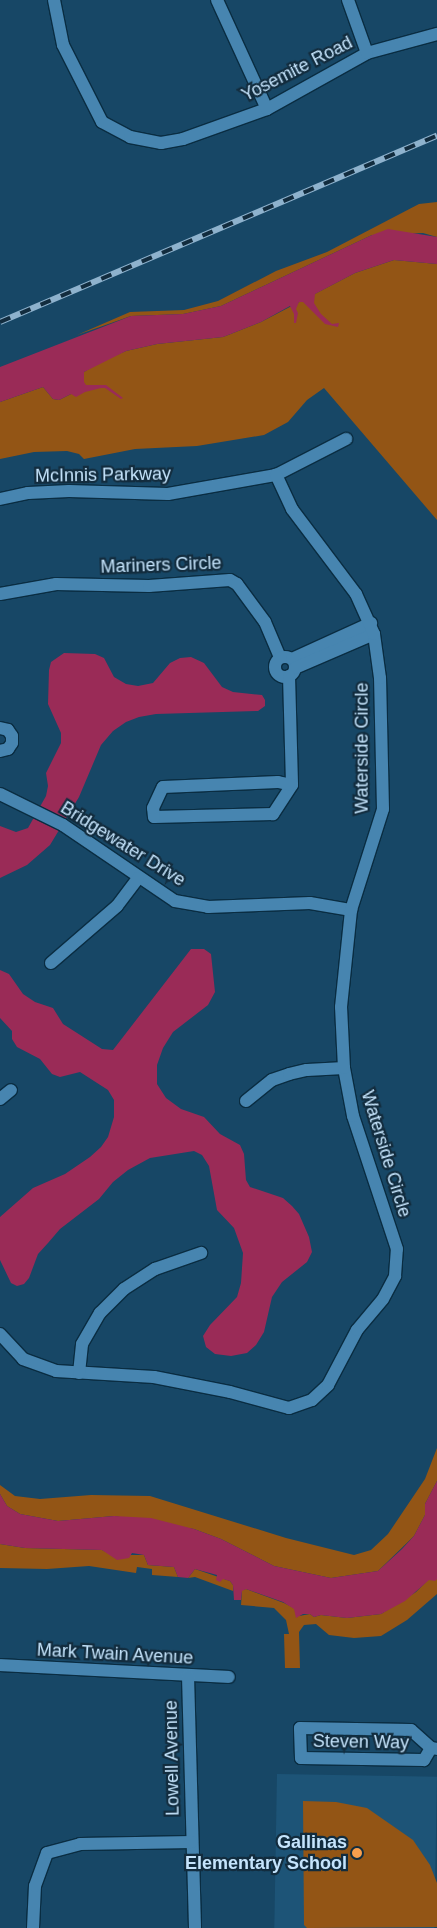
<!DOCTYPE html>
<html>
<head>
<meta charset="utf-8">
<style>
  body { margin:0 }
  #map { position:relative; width:437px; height:1928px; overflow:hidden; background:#174766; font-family:Arial,sans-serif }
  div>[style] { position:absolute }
  .built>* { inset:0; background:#1d5477; transform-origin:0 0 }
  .green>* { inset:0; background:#935515 }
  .water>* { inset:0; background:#9a2b57 }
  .roads { filter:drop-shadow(1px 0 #0a2d42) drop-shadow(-1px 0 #0a2d42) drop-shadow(0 1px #0a2d42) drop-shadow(0 -1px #0a2d42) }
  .street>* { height:12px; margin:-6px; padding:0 6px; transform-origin:6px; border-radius:6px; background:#4785b0 }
  .street>.ring { margin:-6px; padding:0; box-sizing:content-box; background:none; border:12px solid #4785b0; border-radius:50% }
  .rail>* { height:5.5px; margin-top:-2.75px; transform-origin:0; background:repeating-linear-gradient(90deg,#122c3e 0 11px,#8eb2cd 0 22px); box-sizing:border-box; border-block:1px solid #8eb2cd }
  .dots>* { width:14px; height:14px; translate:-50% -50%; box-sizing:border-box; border:2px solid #122c3e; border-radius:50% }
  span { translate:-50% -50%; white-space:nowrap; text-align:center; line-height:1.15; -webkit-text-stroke:4.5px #122c3e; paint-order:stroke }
  .street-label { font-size:18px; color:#c5e4fc }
  .poi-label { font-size:18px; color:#c5e4fc; font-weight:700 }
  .right { translate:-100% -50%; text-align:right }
</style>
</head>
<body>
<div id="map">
  <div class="built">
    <i style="left:277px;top:1774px;width:160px;height:154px;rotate:1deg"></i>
  </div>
  <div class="green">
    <i style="clip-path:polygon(437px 202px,437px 237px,423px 233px,372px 235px,221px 306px,183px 314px,131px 316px,77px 335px,130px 312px,184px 310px,218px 301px,276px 271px,327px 252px,419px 204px)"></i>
    <i style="clip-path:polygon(394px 260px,437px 264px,437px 520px,324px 388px,307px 400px,288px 422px,264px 435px,197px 446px,135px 449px,84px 459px,79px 454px,67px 451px,34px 452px,0 459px,0 402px,43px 387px,53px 399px,59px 400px,71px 394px,84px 382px,84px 372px,102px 361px,126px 351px,157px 344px,223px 337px,261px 322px,355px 273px)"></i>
    <i style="clip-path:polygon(437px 1448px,437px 1481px,425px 1504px,425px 1515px,414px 1536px,378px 1571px,331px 1578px,274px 1566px,221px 1539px,194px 1529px,114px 1516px,58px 1521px,20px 1514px,7px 1506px,0 1494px,0 1485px,15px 1496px,40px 1499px,91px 1495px,150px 1496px,286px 1538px,354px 1555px,371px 1550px,388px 1534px,425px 1479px)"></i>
    <i style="clip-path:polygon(0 1544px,25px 1548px,102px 1550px,112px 1555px,144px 1555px,148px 1565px,174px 1567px,178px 1577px,152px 1575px,152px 1569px,137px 1567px,136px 1573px,89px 1566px,47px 1569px,0 1568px)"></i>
    <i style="clip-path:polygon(437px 1568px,437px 1594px,407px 1620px,381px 1636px,354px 1638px,329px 1635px,316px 1624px,304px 1625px,299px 1632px,300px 1668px,285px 1668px,284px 1634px,289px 1634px,286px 1620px,274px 1608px,241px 1605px,242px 1590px,246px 1589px,284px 1603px,294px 1608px,299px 1616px,310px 1614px,314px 1617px,321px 1615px,347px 1618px,381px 1614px,416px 1592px,436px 1572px)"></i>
    <i style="clip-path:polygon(195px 1569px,230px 1581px,233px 1585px,233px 1591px,195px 1577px,188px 1578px)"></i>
    <i style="clip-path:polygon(303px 1801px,336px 1802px,367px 1808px,413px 1840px,430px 1865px,437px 1883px,437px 1927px,307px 1928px,304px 1925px)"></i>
  </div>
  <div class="water">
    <i style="clip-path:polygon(388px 229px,437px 237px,437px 264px,394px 260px,355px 273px,315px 294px,314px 303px,321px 314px,332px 324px,339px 323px,338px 327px,325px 324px,303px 302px,299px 302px,296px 309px,298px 313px,296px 323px,294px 323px,294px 314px,290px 306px,261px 322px,223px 337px,157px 344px,126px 351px,84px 372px,84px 382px,86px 385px,106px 385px,123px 398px,121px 399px,105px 388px,101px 388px,85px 392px,76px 397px,71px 394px,59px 400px,53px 399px,43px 387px,0 402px,0 367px,131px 316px,183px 314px,221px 306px,372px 235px)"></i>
    <i style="clip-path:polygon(64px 653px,95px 654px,104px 658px,114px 677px,126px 684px,138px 686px,153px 683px,170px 663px,180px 658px,191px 657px,204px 663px,222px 687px,233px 692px,262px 695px,265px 700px,265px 706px,258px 711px,156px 714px,139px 717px,126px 722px,113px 731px,101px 745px,79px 797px,50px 845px,27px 865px,0 878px,0 826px,16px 832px,28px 828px,46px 796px,48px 786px,46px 773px,61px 743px,61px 733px,48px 704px,49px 670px,51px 662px)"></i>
    <i style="clip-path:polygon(191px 949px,204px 949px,211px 954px,215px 992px,208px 1005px,173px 1032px,163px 1048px,157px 1065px,157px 1084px,166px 1098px,181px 1109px,204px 1117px,220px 1134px,240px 1145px,244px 1154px,246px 1180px,250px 1187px,283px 1198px,292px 1206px,299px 1214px,309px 1237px,312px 1252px,307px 1262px,282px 1282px,272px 1297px,264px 1332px,256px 1345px,247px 1353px,231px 1356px,215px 1354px,206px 1347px,203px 1336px,210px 1325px,237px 1297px,241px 1283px,243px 1253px,234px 1228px,217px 1210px,209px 1166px,202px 1155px,194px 1151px,150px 1158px,128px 1170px,113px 1182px,99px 1199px,60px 1229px,48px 1243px,38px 1254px,29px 1278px,24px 1284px,17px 1286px,11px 1283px,0 1260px,0 1217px,33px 1188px,65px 1174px,90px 1157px,101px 1147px,108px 1137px,114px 1117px,114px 1100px,108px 1090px,80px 1072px,60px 1077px,52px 1074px,40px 1059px,17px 1047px,12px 1039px,12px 1031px,0 1018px,0 970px,9px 974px,23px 994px,35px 1002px,53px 1008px,63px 1024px,102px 1049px,113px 1050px)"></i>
    <i style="clip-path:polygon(437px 1481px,437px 1579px,435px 1581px,429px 1580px,405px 1601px,381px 1614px,347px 1618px,321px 1615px,314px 1617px,310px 1614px,303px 1614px,296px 1618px,294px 1609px,283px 1602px,246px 1589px,242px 1591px,241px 1600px,234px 1600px,233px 1585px,230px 1581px,223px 1579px,220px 1582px,216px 1580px,217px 1575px,195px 1569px,188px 1578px,178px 1577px,174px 1567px,148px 1565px,144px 1555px,132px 1553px,129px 1558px,117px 1560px,102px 1550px,25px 1548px,0 1544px,0 1494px,7px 1506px,20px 1514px,58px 1521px,114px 1516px,151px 1518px,194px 1529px,221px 1539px,274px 1566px,331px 1578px,378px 1571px,402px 1549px,414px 1536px,425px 1515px,425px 1504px)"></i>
  </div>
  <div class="roads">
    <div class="street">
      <i style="left:54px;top:0;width:46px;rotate:78.7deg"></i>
      <i style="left:63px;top:45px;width:86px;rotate:63.1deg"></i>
      <i style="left:102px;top:122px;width:32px;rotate:28deg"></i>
      <i style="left:130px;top:137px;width:32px;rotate:11deg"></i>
      <i style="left:161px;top:143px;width:22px;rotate:-10deg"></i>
      <i style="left:183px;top:139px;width:89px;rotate:-19.7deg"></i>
      <i style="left:267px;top:109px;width:115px;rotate:-29.2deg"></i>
      <i style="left:367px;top:53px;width:73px;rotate:-15.2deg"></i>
      <i style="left:217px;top:0;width:120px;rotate:65.4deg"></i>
      <i style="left:348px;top:0;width:56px;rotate:70.3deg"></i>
      <i style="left:0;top:499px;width:29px;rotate:-12deg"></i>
      <i style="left:28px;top:493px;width:41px;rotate:-2.8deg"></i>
      <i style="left:69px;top:491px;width:99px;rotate:1.7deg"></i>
      <i style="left:168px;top:494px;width:110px;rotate:-10deg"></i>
      <i style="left:276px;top:475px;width:79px;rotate:-27.2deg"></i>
      <i style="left:0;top:594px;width:57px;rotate:-10.1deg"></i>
      <i style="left:56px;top:584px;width:93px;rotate:1.2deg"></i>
      <i style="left:149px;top:586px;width:81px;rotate:-4.2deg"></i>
      <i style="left:230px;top:580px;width:8px;rotate:30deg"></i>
      <i style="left:237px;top:584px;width:47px;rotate:53.6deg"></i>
      <i style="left:265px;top:622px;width:38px;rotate:67deg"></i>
      <i class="ring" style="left:275px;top:657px;width:8px;height:8px"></i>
      <i style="left:292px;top:659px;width:87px;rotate:-24.5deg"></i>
      <i style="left:295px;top:668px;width:86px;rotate:-23.3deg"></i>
      <i style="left:289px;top:676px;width:109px;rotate:88.4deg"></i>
      <i style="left:292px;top:785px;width:35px;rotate:123deg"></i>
      <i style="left:273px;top:814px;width:119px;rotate:178.6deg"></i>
      <i style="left:154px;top:817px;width:9px;rotate:-96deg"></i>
      <i style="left:153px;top:808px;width:23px;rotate:-65deg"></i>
      <i style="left:163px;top:787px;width:115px;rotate:-2.5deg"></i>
      <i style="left:278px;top:782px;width:14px;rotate:12deg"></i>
      <i style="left:0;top:728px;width:8px;rotate:14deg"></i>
      <i style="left:8px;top:730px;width:7px;rotate:56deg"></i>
      <i style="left:12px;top:736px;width:7px;rotate:90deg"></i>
      <i style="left:12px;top:743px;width:7px;rotate:124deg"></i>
      <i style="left:8px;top:749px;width:8px;rotate:166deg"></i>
      <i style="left:0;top:794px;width:70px;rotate:26.2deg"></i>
      <i style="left:63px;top:825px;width:135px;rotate:34.2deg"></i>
      <i style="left:175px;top:901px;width:34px;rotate:10deg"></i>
      <i style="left:208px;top:907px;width:102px;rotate:-2.2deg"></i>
      <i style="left:310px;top:903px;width:42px;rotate:9.7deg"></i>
      <i style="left:51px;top:963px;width:87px;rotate:-40.8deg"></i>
      <i style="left:117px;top:906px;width:35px;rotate:-53deg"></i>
      <i style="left:0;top:1099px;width:14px;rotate:-39deg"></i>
      <i style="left:246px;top:1101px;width:33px;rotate:-39deg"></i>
      <i style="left:272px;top:1080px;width:18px;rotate:-19deg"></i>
      <i style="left:289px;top:1074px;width:18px;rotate:-13deg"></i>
      <i style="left:307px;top:1070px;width:37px;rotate:-3deg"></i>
      <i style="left:0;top:1334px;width:34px;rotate:47deg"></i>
      <i style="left:23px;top:1359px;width:35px;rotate:20deg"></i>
      <i style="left:56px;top:1371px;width:98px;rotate:3.5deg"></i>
      <i style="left:154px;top:1377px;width:77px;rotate:11.2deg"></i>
      <i style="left:230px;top:1392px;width:61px;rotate:15.2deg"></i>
      <i style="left:289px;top:1408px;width:24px;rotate:-19deg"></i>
      <i style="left:312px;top:1400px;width:22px;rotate:-43deg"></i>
      <i style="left:328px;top:1385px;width:62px;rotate:-62.2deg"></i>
      <i style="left:357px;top:1330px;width:40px;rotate:-50deg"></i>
      <i style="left:383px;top:1299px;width:26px;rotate:-62deg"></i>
      <i style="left:395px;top:1276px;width:27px;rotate:-86deg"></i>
      <i style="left:397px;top:1249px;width:140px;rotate:-108.3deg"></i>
      <i style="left:353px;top:1116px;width:49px;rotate:-100.6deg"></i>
      <i style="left:344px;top:1068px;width:61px;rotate:-92.8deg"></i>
      <i style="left:341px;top:1007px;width:98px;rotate:-84.1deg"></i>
      <i style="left:351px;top:910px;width:106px;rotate:-72.4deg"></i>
      <i style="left:383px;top:809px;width:131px;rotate:-91.3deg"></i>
      <i style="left:380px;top:678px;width:44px;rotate:-97.8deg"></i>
      <i style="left:374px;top:634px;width:44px;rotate:-114.2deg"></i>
      <i style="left:356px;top:594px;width:106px;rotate:-127deg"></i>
      <i style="left:292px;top:509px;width:38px;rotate:-115deg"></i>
      <i style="left:79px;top:1373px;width:29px;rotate:-84deg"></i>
      <i style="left:82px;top:1344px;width:36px;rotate:-60deg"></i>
      <i style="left:100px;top:1313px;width:34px;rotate:-45deg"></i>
      <i style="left:124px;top:1289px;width:37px;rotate:-33deg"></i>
      <i style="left:155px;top:1269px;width:49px;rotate:-19.2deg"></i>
      <i style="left:0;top:1665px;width:229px;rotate:3deg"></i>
      <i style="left:188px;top:1676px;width:252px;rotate:88.4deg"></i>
      <i style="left:431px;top:1748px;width:14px;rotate:120deg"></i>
      <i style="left:424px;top:1760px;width:123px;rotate:-179.1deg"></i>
      <i style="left:301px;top:1758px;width:30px;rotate:-92deg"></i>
      <i style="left:300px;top:1728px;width:111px;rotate:1deg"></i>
      <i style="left:411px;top:1730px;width:27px;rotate:42deg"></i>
      <i style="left:431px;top:1748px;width:6px;rotate:9deg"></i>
      <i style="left:33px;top:1928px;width:42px;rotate:-87.3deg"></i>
      <i style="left:35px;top:1886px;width:35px;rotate:-70deg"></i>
      <i style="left:47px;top:1853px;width:34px;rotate:-15deg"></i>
      <i style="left:80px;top:1844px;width:112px;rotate:-1deg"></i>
    </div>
  </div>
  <div class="rail">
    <i style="left:0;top:322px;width:475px;rotate:-23.1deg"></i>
  </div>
  <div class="dots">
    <i style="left:357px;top:1853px;background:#f99f4d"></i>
  </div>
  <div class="street-label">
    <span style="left:297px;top:69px;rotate:-27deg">Yosemite Road</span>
    <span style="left:103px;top:475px;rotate:-1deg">McInnis Parkway</span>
    <span style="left:161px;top:565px;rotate:-2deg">Mariners Circle</span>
    <span style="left:362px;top:748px;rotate:-90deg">Waterside Circle</span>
    <span style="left:123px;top:844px;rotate:32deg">Bridgewater Drive</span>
    <span style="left:386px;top:1154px;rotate:73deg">Waterside Circle</span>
    <span style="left:115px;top:1654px;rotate:3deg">Mark Twain Avenue</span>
    <span style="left:361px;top:1742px;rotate:1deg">Steven Way</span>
    <span style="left:172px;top:1758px;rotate:-91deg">Lowell Avenue</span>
  </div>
  <div class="poi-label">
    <span class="right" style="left:347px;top:1853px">Gallinas<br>Elementary School</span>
  </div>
</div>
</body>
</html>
